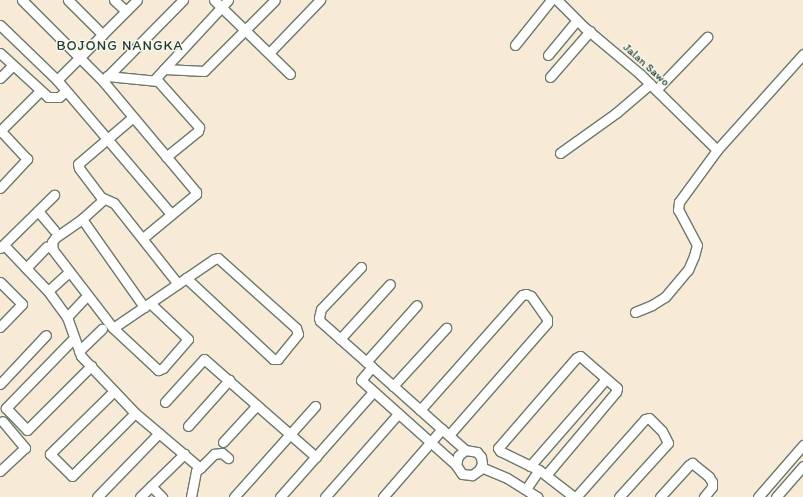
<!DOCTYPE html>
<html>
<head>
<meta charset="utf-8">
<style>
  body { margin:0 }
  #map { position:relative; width:803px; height:497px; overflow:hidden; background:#f7ead6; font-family:Itim,sans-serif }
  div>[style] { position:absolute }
  .roads { filter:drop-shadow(1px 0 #6b7a6d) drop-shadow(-1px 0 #6b7a6d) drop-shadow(0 1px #6b7a6d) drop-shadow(0 -1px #6b7a6d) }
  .minor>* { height:9px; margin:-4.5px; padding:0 4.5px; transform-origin:4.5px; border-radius:4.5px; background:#fff }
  span { translate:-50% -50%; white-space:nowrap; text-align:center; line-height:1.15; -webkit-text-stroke:3px #fbf7ec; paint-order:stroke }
  .street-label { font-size:12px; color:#1f3d34 }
  .quarter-label { font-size:14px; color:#1f3d34; letter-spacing:1px }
</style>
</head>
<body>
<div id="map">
  <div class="roads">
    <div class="minor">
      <i style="left:22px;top:0;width:115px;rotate:45deg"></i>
      <i style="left:103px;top:81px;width:114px;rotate:-45.4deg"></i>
      <i style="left:68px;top:0;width:49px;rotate:45deg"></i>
      <i style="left:114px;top:0;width:16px;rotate:43deg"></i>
      <i style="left:214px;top:0;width:106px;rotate:44.2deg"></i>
      <i style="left:557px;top:0;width:38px;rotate:45deg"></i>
      <i style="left:584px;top:27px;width:73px;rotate:40deg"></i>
      <i style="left:640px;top:74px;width:108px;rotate:44.6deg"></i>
      <i style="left:0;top:25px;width:79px;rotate:44deg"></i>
      <i style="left:57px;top:80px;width:176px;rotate:49.6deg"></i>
      <i style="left:515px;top:45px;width:58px;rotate:-51.3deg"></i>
      <i style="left:0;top:53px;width:65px;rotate:42.5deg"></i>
      <i style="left:48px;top:97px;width:11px"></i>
      <i style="left:59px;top:97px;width:9px;rotate:-41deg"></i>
      <i style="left:269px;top:53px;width:74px;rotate:-46.1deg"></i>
      <i style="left:548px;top:55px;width:45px;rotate:-50.4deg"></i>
      <i style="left:164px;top:69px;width:40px;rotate:2.9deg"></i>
      <i style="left:204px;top:71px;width:100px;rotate:-45deg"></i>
      <i style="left:107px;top:76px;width:51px;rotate:5.6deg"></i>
      <i style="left:158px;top:81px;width:62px;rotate:48.3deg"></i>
      <i style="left:199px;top:127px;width:4px;rotate:104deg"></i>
      <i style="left:198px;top:131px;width:41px;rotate:140.9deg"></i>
      <i style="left:550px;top:77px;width:61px;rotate:-49deg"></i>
      <i style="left:0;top:78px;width:18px;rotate:-45deg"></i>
      <i style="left:57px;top:80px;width:113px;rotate:-45deg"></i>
      <i style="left:154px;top:80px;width:109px;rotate:-47.2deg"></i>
      <i style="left:103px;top:81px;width:145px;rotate:50deg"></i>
      <i style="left:196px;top:192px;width:2px;rotate:90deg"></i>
      <i style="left:196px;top:194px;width:69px;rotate:140.3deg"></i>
      <i style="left:656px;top:90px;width:74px;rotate:-46.1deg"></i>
      <i style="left:133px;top:117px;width:72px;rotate:139.5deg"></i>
      <i style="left:78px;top:164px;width:4px;rotate:76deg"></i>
      <i style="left:79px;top:168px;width:36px;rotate:53deg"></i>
      <i style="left:101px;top:197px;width:14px;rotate:25deg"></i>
      <i style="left:114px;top:203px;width:103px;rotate:51.7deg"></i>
      <i style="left:0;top:131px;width:57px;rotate:-45deg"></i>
      <i style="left:560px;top:153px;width:69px;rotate:-35.5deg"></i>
      <i style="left:616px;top:113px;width:45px;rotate:-40.5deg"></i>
      <i style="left:0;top:188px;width:40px;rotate:-47deg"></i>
      <i style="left:27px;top:159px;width:38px;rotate:-133deg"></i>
      <i style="left:104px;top:199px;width:30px;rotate:138deg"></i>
      <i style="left:82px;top:219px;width:33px;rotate:145deg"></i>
      <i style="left:55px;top:238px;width:5px;rotate:127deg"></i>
      <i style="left:52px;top:242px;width:8px;rotate:83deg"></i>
      <i style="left:53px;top:250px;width:98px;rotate:52.4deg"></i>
      <i style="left:113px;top:328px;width:62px;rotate:43deg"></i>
      <i style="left:158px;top:370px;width:5px;rotate:-22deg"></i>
      <i style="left:163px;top:368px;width:38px;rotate:-49deg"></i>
      <i style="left:188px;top:339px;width:52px;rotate:-136.5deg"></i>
      <i style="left:38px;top:211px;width:25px;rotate:50deg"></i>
      <i style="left:82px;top:219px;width:108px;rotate:54.8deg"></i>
      <i style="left:4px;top:245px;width:64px;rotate:46.3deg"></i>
      <i style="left:48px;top:291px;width:32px;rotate:54deg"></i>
      <i style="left:67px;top:317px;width:41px;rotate:70.3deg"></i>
      <i style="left:81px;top:356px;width:79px;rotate:46.5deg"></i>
      <i style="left:135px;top:413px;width:85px;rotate:40.2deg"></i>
      <i style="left:200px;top:468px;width:5px;rotate:143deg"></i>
      <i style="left:196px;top:471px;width:26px;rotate:101deg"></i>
      <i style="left:0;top:248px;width:76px;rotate:-44.5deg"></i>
      <i style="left:361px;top:267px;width:58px;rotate:133.6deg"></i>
      <i style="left:321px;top:309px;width:9px;rotate:103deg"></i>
      <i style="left:319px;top:318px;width:3px;rotate:72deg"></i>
      <i style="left:320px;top:321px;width:69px;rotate:41.5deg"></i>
      <i style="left:26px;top:268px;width:30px;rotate:-46deg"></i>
      <i style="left:0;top:282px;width:31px;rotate:45deg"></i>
      <i style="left:22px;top:304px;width:32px;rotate:134deg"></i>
      <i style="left:48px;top:291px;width:27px;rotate:-42deg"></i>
      <i style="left:635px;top:312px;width:18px;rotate:-22deg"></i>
      <i style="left:652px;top:305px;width:15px;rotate:-32deg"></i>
      <i style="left:665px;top:297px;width:35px;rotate:-50deg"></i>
      <i style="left:688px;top:270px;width:15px;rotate:-67deg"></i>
      <i style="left:694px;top:256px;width:11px;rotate:-75deg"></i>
      <i style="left:697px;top:245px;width:40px;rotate:-118deg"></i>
      <i style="left:678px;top:210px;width:8px;rotate:-83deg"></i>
      <i style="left:679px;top:202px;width:64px;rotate:-53.8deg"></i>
      <i style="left:717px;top:150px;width:129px;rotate:-48.1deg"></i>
      <i style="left:67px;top:317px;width:25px;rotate:-47deg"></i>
      <i style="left:113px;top:328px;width:122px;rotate:-34.3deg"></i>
      <i style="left:214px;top:259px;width:4px;rotate:-14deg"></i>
      <i style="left:218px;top:258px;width:105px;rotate:41.9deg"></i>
      <i style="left:296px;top:328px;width:6px;rotate:72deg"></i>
      <i style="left:298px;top:334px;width:32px;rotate:129deg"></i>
      <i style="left:278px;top:359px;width:5px;rotate:180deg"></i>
      <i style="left:273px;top:359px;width:119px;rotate:-137deg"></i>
      <i style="left:74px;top:338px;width:98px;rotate:134.2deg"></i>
      <i style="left:6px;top:408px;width:30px;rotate:46deg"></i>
      <i style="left:27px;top:430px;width:91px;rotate:-45deg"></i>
      <i style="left:340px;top:339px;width:74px;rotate:-47.7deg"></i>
      <i style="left:79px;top:351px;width:32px;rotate:-44deg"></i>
      <i style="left:366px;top:362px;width:76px;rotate:-48.2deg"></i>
      <i style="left:0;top:384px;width:67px;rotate:-46.8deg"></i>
      <i style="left:393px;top:386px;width:79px;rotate:-47.6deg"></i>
      <i style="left:114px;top:391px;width:90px;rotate:135.5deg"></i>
      <i style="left:50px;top:454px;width:31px;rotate:45deg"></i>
      <i style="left:72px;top:476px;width:89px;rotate:-45deg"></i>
      <i style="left:165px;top:402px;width:58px;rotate:-47.8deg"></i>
      <i style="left:204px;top:359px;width:149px;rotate:41.2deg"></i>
      <i style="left:420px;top:410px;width:154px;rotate:-48.4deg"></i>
      <i style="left:522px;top:295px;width:4px;rotate:-14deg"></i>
      <i style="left:526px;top:294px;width:5px;rotate:22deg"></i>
      <i style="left:531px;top:296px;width:28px;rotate:55deg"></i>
      <i style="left:547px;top:319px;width:4px;rotate:90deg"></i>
      <i style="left:547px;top:323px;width:149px;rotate:131.2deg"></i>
      <i style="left:188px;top:426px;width:62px;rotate:-48.3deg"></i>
      <i style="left:223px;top:442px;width:50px;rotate:-47.4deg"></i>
      <i style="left:456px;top:465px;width:127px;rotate:-138.2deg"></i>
      <i style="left:361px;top:380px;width:17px;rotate:-50deg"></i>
      <i style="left:372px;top:367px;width:125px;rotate:41.7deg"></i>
      <i style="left:465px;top:450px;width:12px;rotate:9deg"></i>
      <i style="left:477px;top:452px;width:6px;rotate:51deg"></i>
      <i style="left:481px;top:457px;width:7px;rotate:82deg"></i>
      <i style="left:482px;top:464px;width:7px;rotate:117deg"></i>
      <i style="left:479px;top:470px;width:9px;rotate:144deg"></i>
      <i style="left:472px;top:475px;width:10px;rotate:-174deg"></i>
      <i style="left:462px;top:474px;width:11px;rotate:-124deg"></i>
      <i style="left:456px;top:465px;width:9px;rotate:-77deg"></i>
      <i style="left:458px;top:456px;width:9px;rotate:-41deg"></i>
      <i style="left:530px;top:466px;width:116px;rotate:-48.9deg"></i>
      <i style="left:481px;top:467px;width:28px;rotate:23deg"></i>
      <i style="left:507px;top:478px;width:36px;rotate:32deg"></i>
      <i style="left:200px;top:468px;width:20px;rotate:-45deg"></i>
      <i style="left:214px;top:454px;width:8px;rotate:-7deg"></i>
      <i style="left:222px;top:453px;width:8px;rotate:40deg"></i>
      <i style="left:0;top:471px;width:34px;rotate:-43deg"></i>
      <i style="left:25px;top:448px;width:35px;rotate:-130deg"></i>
      <i style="left:546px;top:475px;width:109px;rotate:-49.9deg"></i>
      <i style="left:616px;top:392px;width:4px;rotate:-76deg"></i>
      <i style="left:617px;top:388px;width:49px;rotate:-139.1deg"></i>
      <i style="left:580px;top:356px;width:4px;rotate:153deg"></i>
      <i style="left:576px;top:358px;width:119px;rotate:130.9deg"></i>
      <i style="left:498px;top:448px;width:4px;rotate:56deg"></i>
      <i style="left:500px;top:451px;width:43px;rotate:26deg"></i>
      <i style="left:539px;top:470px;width:44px;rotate:37.6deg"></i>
      <i style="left:151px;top:486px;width:16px;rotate:45deg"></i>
      <i style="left:526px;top:489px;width:23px;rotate:-56deg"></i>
      <i style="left:97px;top:497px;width:89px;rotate:-45.9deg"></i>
      <i style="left:140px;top:497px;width:62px;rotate:-44.3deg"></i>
      <i style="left:234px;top:497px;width:122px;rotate:-48.3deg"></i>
      <i style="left:280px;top:497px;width:140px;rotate:-48.5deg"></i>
      <i style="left:325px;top:497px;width:111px;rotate:-48.7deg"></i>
      <i style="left:383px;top:497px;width:90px;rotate:-49.1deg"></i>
      <i style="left:576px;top:497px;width:104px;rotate:-48.5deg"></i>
      <i style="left:645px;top:419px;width:4px;rotate:-14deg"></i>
      <i style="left:649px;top:418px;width:18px;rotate:45deg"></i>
      <i style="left:662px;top:431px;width:13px;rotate:63deg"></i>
      <i style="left:668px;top:443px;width:73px;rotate:132.2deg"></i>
      <i style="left:660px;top:497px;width:43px;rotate:-47.8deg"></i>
      <i style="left:689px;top:465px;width:4px;rotate:-34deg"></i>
      <i style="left:692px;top:463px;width:22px;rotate:39deg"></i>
      <i style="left:709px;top:477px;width:6px;rotate:59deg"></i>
      <i style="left:712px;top:482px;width:5px;rotate:90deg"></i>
      <i style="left:712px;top:487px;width:13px;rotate:129deg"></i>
      <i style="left:758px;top:497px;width:69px;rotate:-49.1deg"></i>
      <i style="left:776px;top:497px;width:41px;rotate:-48.9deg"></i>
    </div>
  </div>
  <div class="street-label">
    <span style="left:646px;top:65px;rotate:42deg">Jalan Sawo</span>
  </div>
  <div class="quarter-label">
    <span style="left:120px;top:46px">BOJONG NANGKA</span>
  </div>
</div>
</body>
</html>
